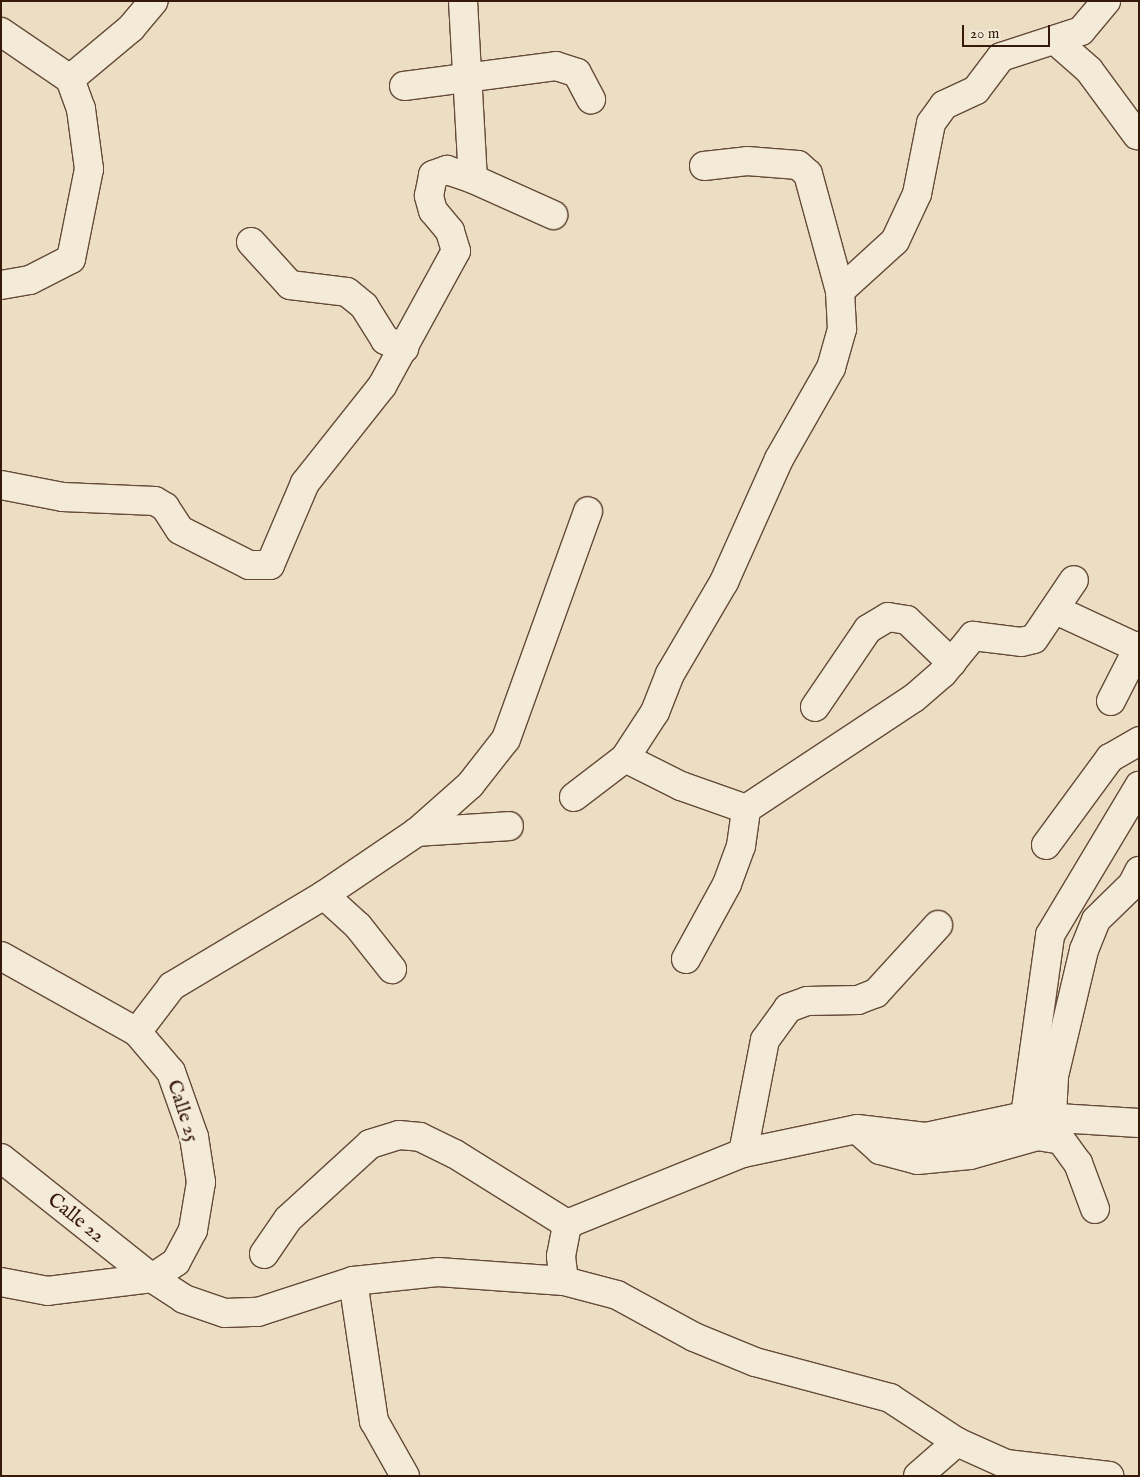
<!DOCTYPE html>
<html>
<head>
<meta charset="utf-8">
<style>
  body { margin:0 }
  #map { position:relative; width:1140px; height:1477px; overflow:hidden; background:#ecdec2; font-family:"IM FELL English",serif }
  div>[style] { position:absolute }
  .roads { filter:drop-shadow(1px 0 #644a37) drop-shadow(-1px 0 #644a37) drop-shadow(0 1px #644a37) drop-shadow(0 -1px #644a37) }
  .street>* { height:28px; margin:-14px; padding:0 14px; transform-origin:14px; border-radius:14px; background:#f3ead7 }
  span { translate:-50% -50%; white-space:nowrap; text-align:center; line-height:1.15; -webkit-text-stroke:5px #f3ead7; paint-order:stroke }
  .street-label { font-size:20px; color:#371909 }
  .frame { position:absolute; inset:0; border:2px solid #371909; pointer-events:none }
  .scale { position:absolute; left:962px; top:25px; width:88px; height:22px; box-sizing:border-box; border:2px solid #371909; border-top:0; padding-left:6px; font-size:15px; line-height:18px; white-space:nowrap; color:#371909; -webkit-text-stroke:4px #f3ead7; paint-order:stroke }
</style>
</head>
<body>
<div id="map">
  <div class="roads">
    <div class="street">
      <i style="left:463px;top:1px;width:178px;rotate:86.8deg"></i>
      <i style="left:473px;top:179px;width:88px;rotate:24.2deg"></i>
      <i style="left:1px;top:32px;width:83px;rotate:34.3deg"></i>
      <i style="left:1056px;top:41px;width:44px;rotate:41.3deg"></i>
      <i style="left:1089px;top:70px;width:81px;rotate:53.6deg"></i>
      <i style="left:404px;top:86px;width:153px;rotate:-7.5deg"></i>
      <i style="left:556px;top:66px;width:22px;rotate:18deg"></i>
      <i style="left:577px;top:73px;width:30px;rotate:62deg"></i>
      <i style="left:704px;top:166px;width:43px;rotate:-6.6deg"></i>
      <i style="left:747px;top:161px;width:51px;rotate:4.5deg"></i>
      <i style="left:798px;top:165px;width:13px;rotate:42deg"></i>
      <i style="left:808px;top:174px;width:121px;rotate:74.7deg"></i>
      <i style="left:251px;top:242px;width:58px;rotate:47.8deg"></i>
      <i style="left:290px;top:285px;width:57px;rotate:7deg"></i>
      <i style="left:347px;top:292px;width:22px;rotate:39deg"></i>
      <i style="left:364px;top:306px;width:40px;rotate:58deg"></i>
      <i style="left:385px;top:340px;width:21px;rotate:23deg"></i>
      <i style="left:1px;top:285px;width:29px;rotate:-10deg"></i>
      <i style="left:30px;top:280px;width:46px;rotate:-27.1deg"></i>
      <i style="left:71px;top:259px;width:92px;rotate:-78.7deg"></i>
      <i style="left:89px;top:169px;width:61px;rotate:-97.6deg"></i>
      <i style="left:81px;top:109px;width:32px;rotate:-110deg"></i>
      <i style="left:70px;top:79px;width:80px;rotate:-39.9deg"></i>
      <i style="left:131px;top:28px;width:35px;rotate:-50deg"></i>
      <i style="left:1px;top:485px;width:63px;rotate:11deg"></i>
      <i style="left:63px;top:497px;width:92px;rotate:2.5deg"></i>
      <i style="left:155px;top:501px;width:12px;rotate:31deg"></i>
      <i style="left:165px;top:507px;width:27px;rotate:57deg"></i>
      <i style="left:180px;top:530px;width:77px;rotate:26.9deg"></i>
      <i style="left:249px;top:565px;width:21px"></i>
      <i style="left:270px;top:565px;width:89px;rotate:-66.9deg"></i>
      <i style="left:305px;top:483px;width:124px;rotate:-51.6deg"></i>
      <i style="left:382px;top:386px;width:154px;rotate:-61.3deg"></i>
      <i style="left:456px;top:251px;width:21px;rotate:-107deg"></i>
      <i style="left:450px;top:231px;width:26px;rotate:-130deg"></i>
      <i style="left:433px;top:211px;width:16px;rotate:-105deg"></i>
      <i style="left:429px;top:196px;width:21px;rotate:-79deg"></i>
      <i style="left:433px;top:175px;width:15px;rotate:-20deg"></i>
      <i style="left:447px;top:170px;width:28px;rotate:19deg"></i>
      <i style="left:1056px;top:610px;width:90px;rotate:24.9deg"></i>
      <i style="left:1111px;top:701px;width:62px;rotate:-63deg"></i>
      <i style="left:815px;top:707px;width:94px;rotate:-55.8deg"></i>
      <i style="left:868px;top:629px;width:23px;rotate:-31deg"></i>
      <i style="left:888px;top:617px;width:19px;rotate:9deg"></i>
      <i style="left:907px;top:620px;width:62px;rotate:43.7deg"></i>
      <i style="left:625px;top:758px;width:63px;rotate:26.6deg"></i>
      <i style="left:681px;top:786px;width:69px;rotate:19.5deg"></i>
      <i style="left:746px;top:809px;width:201px;rotate:-33.5deg"></i>
      <i style="left:914px;top:698px;width:38px;rotate:-41deg"></i>
      <i style="left:943px;top:673px;width:48px;rotate:-51deg"></i>
      <i style="left:973px;top:636px;width:48px;rotate:7.1deg"></i>
      <i style="left:1021px;top:642px;width:13px;rotate:-13deg"></i>
      <i style="left:1034px;top:639px;width:71px;rotate:-55.9deg"></i>
      <i style="left:574px;top:797px;width:64px;rotate:-37.4deg"></i>
      <i style="left:625px;top:758px;width:55px;rotate:-56.9deg"></i>
      <i style="left:655px;top:712px;width:41px;rotate:-68.5deg"></i>
      <i style="left:670px;top:674px;width:107px;rotate:-59.6deg"></i>
      <i style="left:724px;top:582px;width:135px;rotate:-65.9deg"></i>
      <i style="left:779px;top:459px;width:105px;rotate:-60.3deg"></i>
      <i style="left:831px;top:368px;width:41px;rotate:-74.2deg"></i>
      <i style="left:842px;top:329px;width:38px;rotate:-93deg"></i>
      <i style="left:840px;top:291px;width:74px;rotate:-42.3deg"></i>
      <i style="left:895px;top:241px;width:52px;rotate:-64.9deg"></i>
      <i style="left:917px;top:194px;width:72px;rotate:-78.8deg"></i>
      <i style="left:931px;top:123px;width:22px;rotate:-54deg"></i>
      <i style="left:944px;top:105px;width:35px;rotate:-25deg"></i>
      <i style="left:976px;top:90px;width:41px;rotate:-52.9deg"></i>
      <i style="left:1001px;top:57px;width:84px;rotate:-18deg"></i>
      <i style="left:1081px;top:31px;width:39px;rotate:-50deg"></i>
      <i style="left:417px;top:832px;width:92px;rotate:-3.7deg"></i>
      <i style="left:1046px;top:845px;width:108px;rotate:-53.7deg"></i>
      <i style="left:1110px;top:758px;width:34px;rotate:-30deg"></i>
      <i style="left:324px;top:895px;width:46px;rotate:42.4deg"></i>
      <i style="left:358px;top:926px;width:55px;rotate:51.7deg"></i>
      <i style="left:1px;top:956px;width:156px;rotate:29.2deg"></i>
      <i style="left:137px;top:1032px;width:52px;rotate:49.6deg"></i>
      <i style="left:171px;top:1072px;width:69px;rotate:70.5deg"></i>
      <i style="left:194px;top:1137px;width:46px;rotate:81.2deg"></i>
      <i style="left:201px;top:1182px;width:49px;rotate:99.5deg"></i>
      <i style="left:193px;top:1230px;width:36px;rotate:118deg"></i>
      <i style="left:176px;top:1262px;width:29px;rotate:146deg"></i>
      <i style="left:152px;top:1278px;width:105px;rotate:172.9deg"></i>
      <i style="left:48px;top:1291px;width:48px;rotate:-169.2deg"></i>
      <i style="left:686px;top:959px;width:85px;rotate:-61.3deg"></i>
      <i style="left:727px;top:884px;width:40px;rotate:-69.8deg"></i>
      <i style="left:741px;top:846px;width:37px;rotate:-82deg"></i>
      <i style="left:137px;top:1032px;width:58px;rotate:-52.7deg"></i>
      <i style="left:172px;top:986px;width:177px;rotate:-30.9deg"></i>
      <i style="left:324px;top:895px;width:112px;rotate:-34.1deg"></i>
      <i style="left:417px;top:832px;width:71px;rotate:-41.6deg"></i>
      <i style="left:470px;top:785px;width:58px;rotate:-52deg"></i>
      <i style="left:506px;top:739px;width:242px;rotate:-70.2deg"></i>
      <i style="left:1025px;top:1116px;width:183px;rotate:-82.1deg"></i>
      <i style="left:1050px;top:935px;width:174px;rotate:-59.1deg"></i>
      <i style="left:1052px;top:1117px;width:41px;rotate:-87.2deg"></i>
      <i style="left:1054px;top:1076px;width:130px;rotate:-76.6deg"></i>
      <i style="left:1084px;top:950px;width:32px;rotate:-68deg"></i>
      <i style="left:1096px;top:920px;width:50px;rotate:-44.2deg"></i>
      <i style="left:1132px;top:885px;width:16px;rotate:-63deg"></i>
      <i style="left:858px;top:1130px;width:30px;rotate:42deg"></i>
      <i style="left:880px;top:1150px;width:38px;rotate:15deg"></i>
      <i style="left:917px;top:1160px;width:53px;rotate:-5.4deg"></i>
      <i style="left:970px;top:1155px;width:70px;rotate:-15.8deg"></i>
      <i style="left:1037px;top:1136px;width:24px;rotate:9deg"></i>
      <i style="left:1061px;top:1140px;width:29px;rotate:54deg"></i>
      <i style="left:1078px;top:1163px;width:49px;rotate:69.7deg"></i>
      <i style="left:743px;top:1153px;width:115px;rotate:-79deg"></i>
      <i style="left:765px;top:1040px;width:39px;rotate:-54deg"></i>
      <i style="left:788px;top:1008px;width:20px;rotate:-20deg"></i>
      <i style="left:807px;top:1001px;width:51px;rotate:-1.1deg"></i>
      <i style="left:858px;top:1000px;width:19px;rotate:-21deg"></i>
      <i style="left:876px;top:993px;width:92px;rotate:-47.6deg"></i>
      <i style="left:1px;top:1158px;width:193px;rotate:38.5deg"></i>
      <i style="left:152px;top:1278px;width:38px;rotate:33deg"></i>
      <i style="left:184px;top:1299px;width:43px;rotate:18.9deg"></i>
      <i style="left:225px;top:1313px;width:33px;rotate:-2deg"></i>
      <i style="left:258px;top:1312px;width:100px;rotate:-18.1deg"></i>
      <i style="left:353px;top:1281px;width:85px;rotate:-6deg"></i>
      <i style="left:438px;top:1272px;width:126px;rotate:4.1deg"></i>
      <i style="left:564px;top:1281px;width:55px;rotate:14.8deg"></i>
      <i style="left:617px;top:1295px;width:88px;rotate:28.6deg"></i>
      <i style="left:694px;top:1337px;width:66px;rotate:22.3deg"></i>
      <i style="left:755px;top:1362px;width:140px;rotate:14.9deg"></i>
      <i style="left:890px;top:1398px;width:80px;rotate:33.3deg"></i>
      <i style="left:957px;top:1442px;width:54px;rotate:24.2deg"></i>
      <i style="left:1006px;top:1464px;width:104px;rotate:6.6deg"></i>
      <i style="left:264px;top:1254px;width:42px;rotate:-55.6deg"></i>
      <i style="left:288px;top:1219px;width:111px;rotate:-42.4deg"></i>
      <i style="left:370px;top:1144px;width:30px;rotate:-17deg"></i>
      <i style="left:399px;top:1135px;width:21px;rotate:5deg"></i>
      <i style="left:420px;top:1137px;width:39px;rotate:26deg"></i>
      <i style="left:455px;top:1154px;width:132px;rotate:32deg"></i>
      <i style="left:353px;top:1281px;width:142px;rotate:81.5deg"></i>
      <i style="left:374px;top:1421px;width:63px;rotate:60.6deg"></i>
      <i style="left:564px;top:1281px;width:25px;rotate:-97deg"></i>
      <i style="left:561px;top:1256px;width:33px;rotate:-79deg"></i>
      <i style="left:567px;top:1224px;width:190px;rotate:-22deg"></i>
      <i style="left:743px;top:1153px;width:116px;rotate:-11.9deg"></i>
      <i style="left:857px;top:1129px;width:69px;rotate:6.6deg"></i>
      <i style="left:926px;top:1137px;width:101px;rotate:-12deg"></i>
      <i style="left:1025px;top:1116px;width:114px;rotate:3.5deg"></i>
      <i style="left:918px;top:1476px;width:52px;rotate:-41.1deg"></i>
    </div>
  </div>
  <div class="street-label">
    <span style="left:183px;top:1111px;rotate:72deg">Calle 25</span>
    <span style="left:76px;top:1218px;rotate:39deg">Calle 22</span>
  </div>
  <div class="frame"></div>
  <div class="scale">20 m</div>
</div>
</body>
</html>
